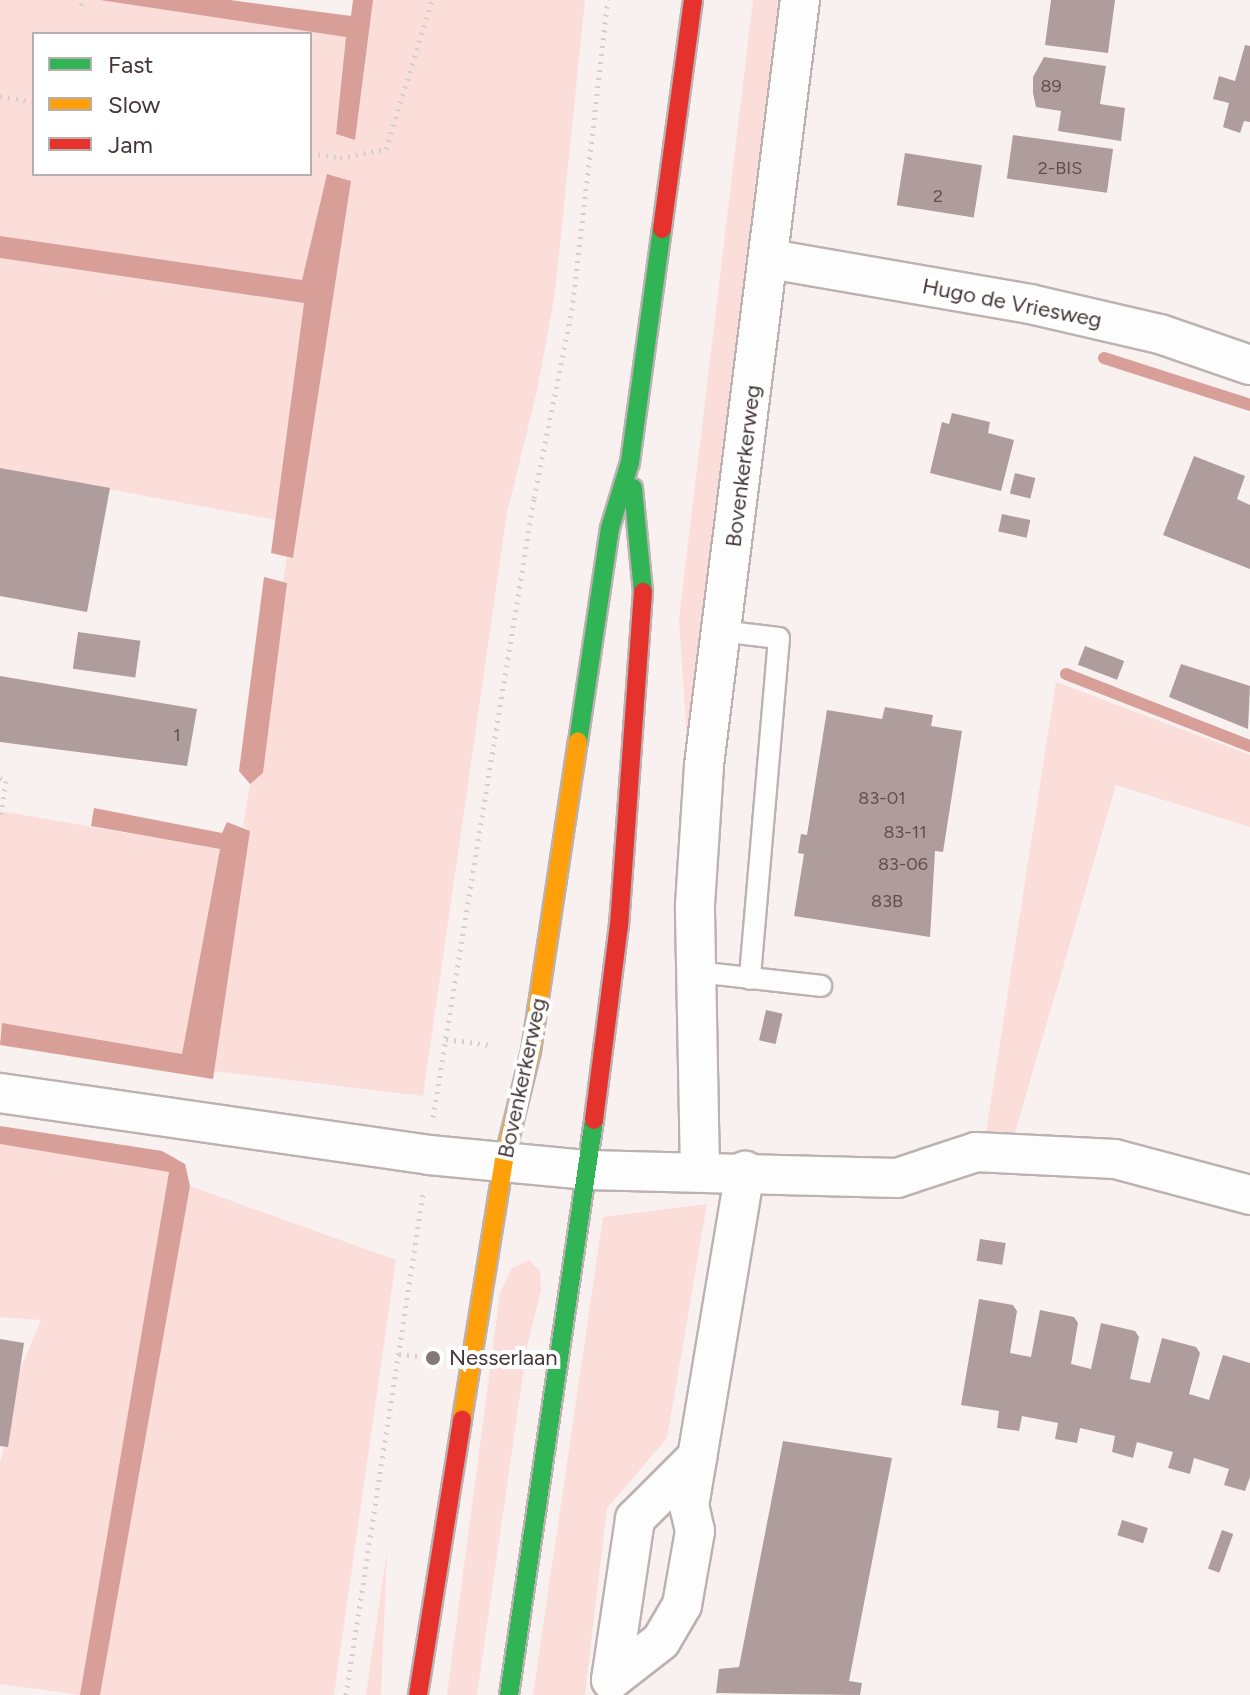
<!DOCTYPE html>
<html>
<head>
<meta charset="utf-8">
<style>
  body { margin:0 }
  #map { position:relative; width:1250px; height:1695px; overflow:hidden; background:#f8f1f0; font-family:Figtree,sans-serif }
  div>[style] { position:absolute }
  .green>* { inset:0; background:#fbddda }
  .water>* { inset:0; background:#d89e98 }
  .stream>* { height:12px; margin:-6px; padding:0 6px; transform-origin:6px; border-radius:6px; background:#d89e98 }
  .building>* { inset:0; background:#ae9d9c; transform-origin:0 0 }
  .path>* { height:5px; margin-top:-2.5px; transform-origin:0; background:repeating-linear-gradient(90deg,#d5d0d0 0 2px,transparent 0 8px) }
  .roads { filter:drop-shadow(2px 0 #bbb2b1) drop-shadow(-2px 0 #bbb2b1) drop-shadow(0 2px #bbb2b1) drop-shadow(0 -2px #bbb2b1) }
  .lane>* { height:20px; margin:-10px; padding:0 10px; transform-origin:10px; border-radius:10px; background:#fefdfd }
  .street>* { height:38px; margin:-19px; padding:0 19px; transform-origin:19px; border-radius:19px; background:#fefdfd }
  .fast>* { height:18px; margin:-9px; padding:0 9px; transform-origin:9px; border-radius:9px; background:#30b455 }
  .slow>* { height:18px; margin:-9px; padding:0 9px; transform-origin:9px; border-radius:9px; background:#ff9f0a }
  .jam>* { height:18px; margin:-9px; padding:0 9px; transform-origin:9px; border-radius:9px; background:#e5322d }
  .dots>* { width:22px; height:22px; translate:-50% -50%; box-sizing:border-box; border:4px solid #fff; border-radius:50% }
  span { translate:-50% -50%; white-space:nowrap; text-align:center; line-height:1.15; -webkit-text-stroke:8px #fff; paint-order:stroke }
  .number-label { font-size:18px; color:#5f5050 }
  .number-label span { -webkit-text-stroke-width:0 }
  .street-label { font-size:22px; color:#453736 }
  .poi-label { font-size:22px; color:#453736 }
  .left { translate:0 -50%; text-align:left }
  .legend { position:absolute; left:32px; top:32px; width:280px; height:144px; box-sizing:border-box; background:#fff; border:2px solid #b5afaf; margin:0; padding:10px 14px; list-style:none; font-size:24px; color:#453736 }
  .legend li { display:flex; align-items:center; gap:16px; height:40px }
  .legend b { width:40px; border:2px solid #b5afaf }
</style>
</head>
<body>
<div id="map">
  <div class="green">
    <i style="clip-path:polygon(evenodd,0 0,100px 0,347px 37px,336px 133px,355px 140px,373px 0,585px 0,555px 293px,537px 391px,507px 513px,423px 1096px,214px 1071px,249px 831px,243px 825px,250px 784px,263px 773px,283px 582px,287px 557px,293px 558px,351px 181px,327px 174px,302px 280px,0 236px,0 0,34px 34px,310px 34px,310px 174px,34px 174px,34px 34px)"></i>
    <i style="clip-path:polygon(753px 0,784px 0,687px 742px,679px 619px)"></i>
    <i style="clip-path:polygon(0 258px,304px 303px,276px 520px,0 469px)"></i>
    <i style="clip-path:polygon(1056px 682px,1250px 755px,1250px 827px,1116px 785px,1014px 1136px,986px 1133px)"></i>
    <i style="clip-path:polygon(0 811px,220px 849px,182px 1054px,2px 1023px,0 1038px)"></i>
    <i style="clip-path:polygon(0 1144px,169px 1172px,80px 1695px,0 1684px,0 1464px,20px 1370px,41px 1320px,0 1317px)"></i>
    <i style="clip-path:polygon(190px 1186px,396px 1260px,334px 1695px,100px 1695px)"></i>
    <i style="clip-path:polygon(707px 1204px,667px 1438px,607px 1508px,585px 1695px,533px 1695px,603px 1217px)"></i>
    <i style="clip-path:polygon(529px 1260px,540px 1271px,541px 1290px,527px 1346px,477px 1695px,447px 1695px,500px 1293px,512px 1268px)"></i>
    <i style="clip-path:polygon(387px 1551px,381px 1695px,366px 1695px)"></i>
  </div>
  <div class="water">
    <i style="clip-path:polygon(100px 0,230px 0,351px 16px,353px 0,373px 0,355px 140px,336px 134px,346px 37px)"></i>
    <i style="clip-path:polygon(327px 174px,351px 181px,293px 558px,271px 553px,304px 303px,0 258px,0 236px,302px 280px)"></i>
    <i style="clip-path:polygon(264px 577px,287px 583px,263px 773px,250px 784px,239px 771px)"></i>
    <i style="clip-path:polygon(94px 808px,222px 833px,227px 822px,250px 831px,213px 1079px,0 1045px,2px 1023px,182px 1054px,220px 849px,91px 826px)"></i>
    <i style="clip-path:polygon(0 1126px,162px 1151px,185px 1164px,190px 1186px,100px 1695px,80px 1695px,169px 1172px,0 1144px)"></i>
  </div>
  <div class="stream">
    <i style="left:1104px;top:358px;width:153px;rotate:17.8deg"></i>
    <i style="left:1066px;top:674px;width:198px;rotate:21.4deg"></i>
  </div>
  <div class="building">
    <i style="clip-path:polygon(1051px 0,1115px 0,1108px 53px,1045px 45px)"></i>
    <i style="clip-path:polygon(1245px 45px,1250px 46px,1250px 122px,1244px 121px,1240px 133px,1223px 127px,1229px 103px,1213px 99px,1219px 76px,1235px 81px)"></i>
    <i style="clip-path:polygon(1044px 57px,1106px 66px,1100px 104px,1125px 108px,1121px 141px,1058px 131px,1061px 111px,1036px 107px,1033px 93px,1033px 77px)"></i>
    <i style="left:1013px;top:135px;width:101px;height:44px;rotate:8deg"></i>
    <i style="left:905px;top:153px;width:78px;height:53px;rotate:9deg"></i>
    <i style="clip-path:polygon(952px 413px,990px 422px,988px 433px,1014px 440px,1001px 491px,930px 473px,942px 422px,949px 424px)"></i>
    <i style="clip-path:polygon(1194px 456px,1245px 476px,1237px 499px,1250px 505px,1250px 569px,1163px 535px)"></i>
    <i style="clip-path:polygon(0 468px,110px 488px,87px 612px,0 596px)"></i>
    <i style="left:1015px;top:473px;width:21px;height:21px;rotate:14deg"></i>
    <i style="left:1002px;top:514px;width:29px;height:18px;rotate:12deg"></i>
    <i style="left:78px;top:632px;width:63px;height:37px;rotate:8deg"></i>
    <i style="left:1085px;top:646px;width:42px;height:20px;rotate:21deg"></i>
    <i style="clip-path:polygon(1181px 664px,1250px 686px,1248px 729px,1169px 697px)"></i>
    <i style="clip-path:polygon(0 676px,197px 709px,187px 766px,0 742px)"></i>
    <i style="clip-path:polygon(885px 707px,933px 715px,931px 726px,962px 731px,943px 852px,935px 851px,930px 937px,794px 916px,804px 854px,798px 853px,801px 834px,807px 835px,827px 710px,882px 719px)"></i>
    <i style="left:766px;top:1010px;width:17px;height:31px;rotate:13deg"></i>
    <i style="left:980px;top:1239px;width:26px;height:22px;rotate:9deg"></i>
    <i style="clip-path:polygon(979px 1299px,1013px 1305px,1017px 1311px,1010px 1353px,1031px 1357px,1040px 1310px,1074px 1317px,1078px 1323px,1071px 1364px,1091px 1369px,1101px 1323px,1135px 1331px,1139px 1337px,1130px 1379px,1150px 1383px,1162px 1338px,1196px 1347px,1200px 1353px,1189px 1394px,1209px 1400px,1223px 1355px,1250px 1363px,1250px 1477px,1245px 1491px,1224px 1485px,1229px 1469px,1194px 1458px,1190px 1474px,1168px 1468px,1173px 1452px,1137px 1442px,1133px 1458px,1112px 1452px,1115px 1436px,1080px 1428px,1077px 1443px,1055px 1439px,1058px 1423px,1022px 1416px,1019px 1431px,997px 1428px,999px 1411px,961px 1405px)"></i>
    <i style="clip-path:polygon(0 1339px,24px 1343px,8px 1447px,0 1446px)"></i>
    <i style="clip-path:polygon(783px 1441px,892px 1458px,849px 1681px,862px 1683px,860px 1695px,716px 1693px,719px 1669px,739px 1667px)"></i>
    <i style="left:1122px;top:1520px;width:27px;height:16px;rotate:17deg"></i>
    <i style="left:1222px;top:1530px;width:12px;height:41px;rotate:20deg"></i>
  </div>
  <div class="path">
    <i style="left:81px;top:5px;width:6px;rotate:-59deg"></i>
    <i style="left:0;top:96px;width:35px;rotate:10deg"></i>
    <i style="left:310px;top:153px;width:30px;rotate:9deg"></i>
    <i style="left:340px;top:158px;width:47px;rotate:-11.1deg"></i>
    <i style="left:386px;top:149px;width:156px;rotate:-72.8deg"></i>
    <i style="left:0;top:778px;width:7px;rotate:27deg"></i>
    <i style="left:6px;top:781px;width:37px;rotate:99deg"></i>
    <i style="left:446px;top:1039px;width:43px;rotate:7.9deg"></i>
    <i style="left:433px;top:1117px;width:627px;rotate:-80.73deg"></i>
    <i style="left:534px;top:498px;width:192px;rotate:-78.6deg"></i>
    <i style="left:572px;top:310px;width:312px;rotate:-83.4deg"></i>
    <i style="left:399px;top:1354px;width:29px;rotate:6deg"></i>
    <i style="left:346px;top:1695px;width:507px;rotate:-81.26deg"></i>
  </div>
  <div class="roads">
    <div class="lane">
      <i style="left:720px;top:631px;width:59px;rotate:6.8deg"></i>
      <i style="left:779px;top:638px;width:342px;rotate:94.9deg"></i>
      <i style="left:697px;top:972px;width:125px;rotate:6.4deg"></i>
    </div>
    <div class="street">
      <i style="left:770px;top:259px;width:264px;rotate:9.8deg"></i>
      <i style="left:1030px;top:304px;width:133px;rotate:13deg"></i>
      <i style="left:1160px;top:334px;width:95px;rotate:19deg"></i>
      <i style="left:0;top:1093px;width:433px;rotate:8.2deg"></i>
      <i style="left:429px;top:1155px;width:160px;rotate:5.4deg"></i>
      <i style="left:588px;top:1170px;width:309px;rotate:1.5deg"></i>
      <i style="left:897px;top:1178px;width:83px;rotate:-18.2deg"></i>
      <i style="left:976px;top:1152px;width:139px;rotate:2.9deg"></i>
      <i style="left:1115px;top:1159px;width:140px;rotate:14.9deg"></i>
      <i style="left:700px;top:1172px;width:267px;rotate:-91.1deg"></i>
      <i style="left:695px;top:905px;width:140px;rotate:-86.3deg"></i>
      <i style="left:704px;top:765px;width:771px;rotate:-82.85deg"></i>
      <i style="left:611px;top:1680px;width:63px;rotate:-38deg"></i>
      <i style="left:661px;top:1641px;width:42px;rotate:-59.7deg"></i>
      <i style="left:682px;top:1605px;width:75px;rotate:-80deg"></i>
      <i style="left:695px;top:1531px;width:26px;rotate:-103deg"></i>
      <i style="left:689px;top:1506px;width:340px;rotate:-80.5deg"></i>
      <i style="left:611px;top:1680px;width:163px;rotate:-81.5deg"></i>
      <i style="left:635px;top:1519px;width:88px;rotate:-45deg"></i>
    </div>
    <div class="fast">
      <i style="left:633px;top:488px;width:104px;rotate:84.5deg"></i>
      <i style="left:578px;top:742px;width:216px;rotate:-81.5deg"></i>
      <i style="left:610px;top:528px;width:69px;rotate:-73.1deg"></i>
      <i style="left:630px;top:462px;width:235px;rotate:-82.2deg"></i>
      <i style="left:509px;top:1695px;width:581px;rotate:-81.59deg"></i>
    </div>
    <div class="slow">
      <i style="left:462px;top:1419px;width:262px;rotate:-80.8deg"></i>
      <i style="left:504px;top:1160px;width:112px;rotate:-76.1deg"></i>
      <i style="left:531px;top:1051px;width:313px;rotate:-81.4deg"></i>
    </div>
    <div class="jam">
      <i style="left:662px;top:229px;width:231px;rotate:-82.3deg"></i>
      <i style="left:594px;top:1120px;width:196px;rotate:-82.7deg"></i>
      <i style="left:619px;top:926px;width:335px;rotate:-85.9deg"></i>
      <i style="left:418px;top:1695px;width:279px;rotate:-80.9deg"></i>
    </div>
  </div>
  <div class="dots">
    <i style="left:433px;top:1358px;background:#847877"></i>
  </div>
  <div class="number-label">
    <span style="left:1051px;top:86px">89</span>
    <span style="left:1060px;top:168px">2-BIS</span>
    <span style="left:938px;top:196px">2</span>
    <span style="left:177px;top:735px">1</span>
    <span style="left:882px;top:798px">83-01</span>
    <span style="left:905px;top:832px">83-11</span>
    <span style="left:903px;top:864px">83-06</span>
    <span style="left:887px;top:901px">83B</span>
  </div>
  <div class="street-label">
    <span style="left:1012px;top:303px;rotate:11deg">Hugo de Vriesweg</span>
    <span style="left:743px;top:466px;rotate:-83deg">Bovenkerkerweg</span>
    <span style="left:522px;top:1078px;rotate:-78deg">Bovenkerkerweg</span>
  </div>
  <div class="poi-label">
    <span class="left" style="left:449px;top:1358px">Nesserlaan</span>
  </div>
  <ul class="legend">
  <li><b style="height:10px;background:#30b455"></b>Fast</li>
  <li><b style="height:10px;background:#ff9f0a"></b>Slow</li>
  <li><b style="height:10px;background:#e5322d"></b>Jam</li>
  </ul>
</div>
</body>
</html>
